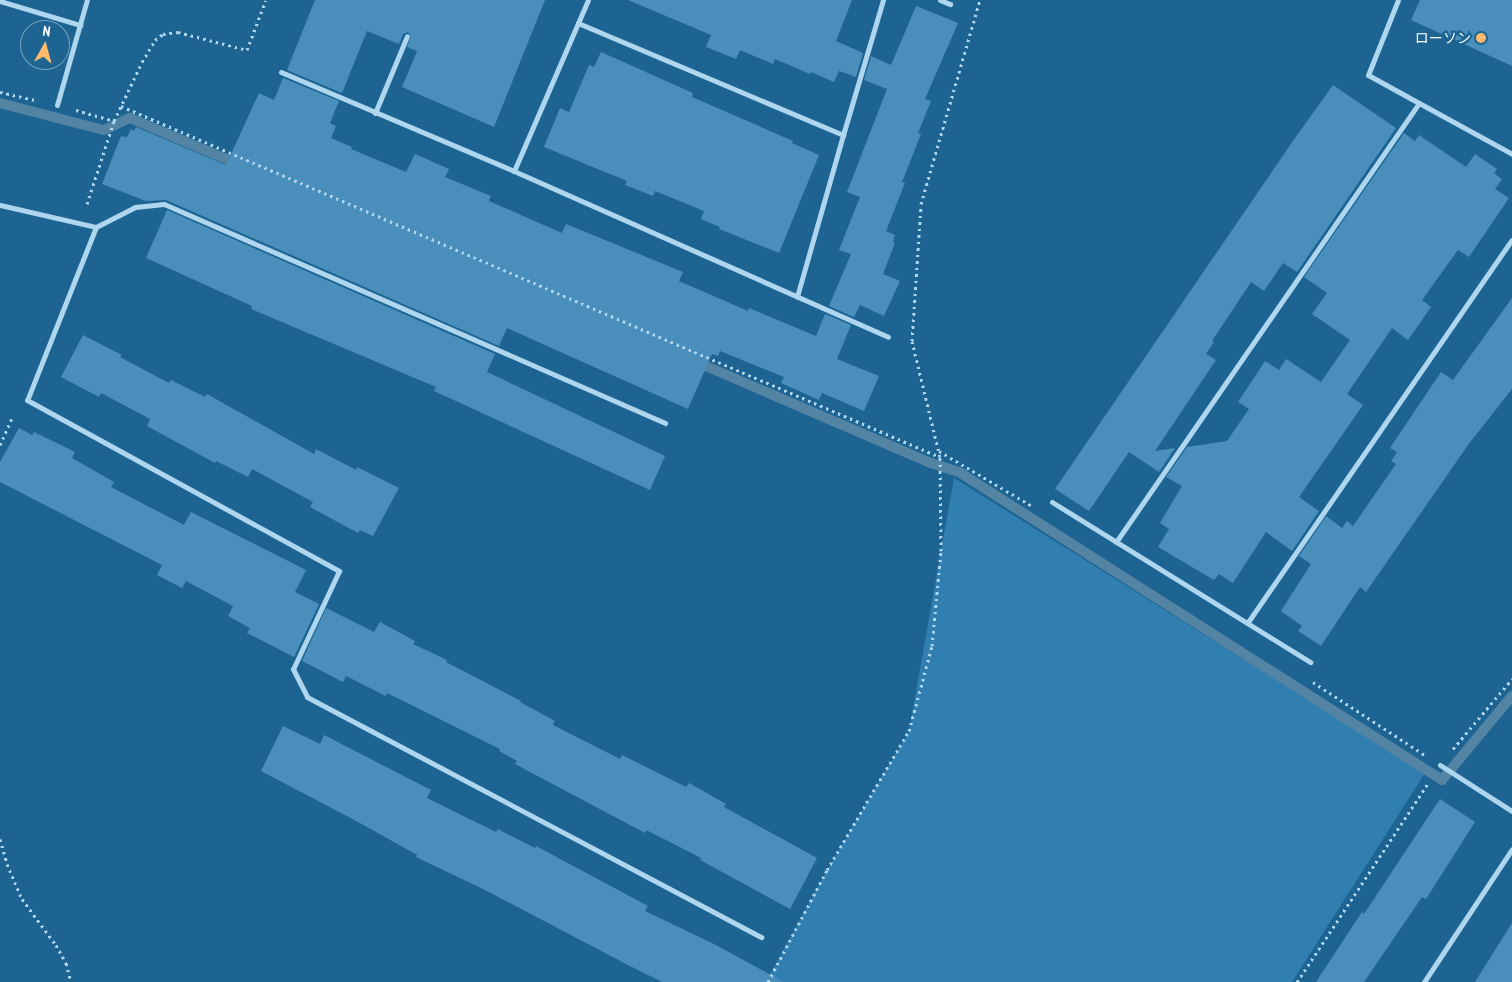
<!DOCTYPE html>
<html>
<head>
<meta charset="utf-8">
<style>
  body { margin:0 }
  #map { position:relative; width:1512px; height:982px; overflow:hidden; background:#1d6492; font-family:"PT Sans Narrow","Noto Sans JP",sans-serif }
  div>[style] { position:absolute }
  .green>* { inset:0; background:#307fb0 }
  .stream>* { height:10px; margin:-5px; padding:0 5px; transform-origin:5px; border-radius:5px; background:#5484a3 }
  .building>* { inset:0; background:#4a8fbb }
  .path>* { height:3px; margin-top:-1.5px; transform-origin:0; background:repeating-linear-gradient(90deg,#aed6ee 0 2.5px,transparent 0 6.5px) }
  .minor>* { height:5px; margin:-2.5px; padding:0 2.5px; transform-origin:2.5px; border-radius:2.5px; background:#aed6ee }
  .dots>* { width:14px; height:14px; translate:-50% -50%; box-sizing:border-box; border:2px solid #1d6492; border-radius:50% }
  span { translate:-50% -50%; white-space:nowrap; text-align:center; line-height:1.15; -webkit-text-stroke:4.5px #1d6492; paint-order:stroke }
  .poi-label { font-size:14px; color:#fff }
  .right { translate:-100% -50%; text-align:right }
  .north { position:absolute; left:20px; top:20px; width:50px; height:50px; box-sizing:border-box; background:#1d6492; border:1px solid #77a2be; border-radius:50%; rotate:7deg; font-size:14px; font-weight:700; line-height:20px; text-align:center; color:#fff }
  .north::after { content:''; display:block; margin:auto; width:18px; height:22px; background:#febb6c; clip-path:polygon(50% 0,100% 100%,50% 72%,0 100%) }
</style>
</head>
<body>
<div id="map">
  <div class="green">
    <i style="clip-path:polygon(954px 478px,1425px 773px,1292px 982px,766px 982px,827px 870px,909px 731px)"></i>
  </div>
  <div class="stream">
    <i style="left:0;top:103px;width:107px;rotate:14.6deg"></i>
    <i style="left:104px;top:130px;width:29px;rotate:-25deg"></i>
    <i style="left:130px;top:118px;width:120px;rotate:23.1deg"></i>
    <i style="left:694px;top:361px;width:258px;rotate:23.3deg"></i>
    <i style="left:931px;top:463px;width:29px;rotate:18deg"></i>
    <i style="left:959px;top:472px;width:573px;rotate:32.52deg"></i>
    <i style="left:1442px;top:780px;width:109px;rotate:-50.2deg"></i>
  </div>
  <div class="building">
    <i style="clip-path:polygon(315px 0,545px 0,494px 127px,402px 87px,417px 51px,407px 47px,411px 36px,408px 32px,403px 34px,399px 44px,367px 31px,342px 93px,287px 70px)"></i>
    <i style="clip-path:polygon(628px 0,852px 0,836px 41px,863px 53px,856px 77px,839px 71px,834px 82px,811px 72px,810px 74px,775px 59px,773px 64px,740px 50px,736px 59px,706px 47px,711px 35px)"></i>
    <i style="clip-path:polygon(1420px 0,1512px 0,1512px 66px,1411px 20px)"></i>
    <i style="clip-path:polygon(916px 6px,958px 23px,925px 99px,931px 101px,918px 133px,921px 134px,902px 182px,905px 183px,886px 231px,895px 235px,893px 242px,895px 243px,883px 274px,900px 281px,884px 316px,860px 305px,854px 317px,829px 306px,851px 254px,839px 250px,860px 197px,847px 192px,887px 89px,864px 80px,871px 56px,891px 65px)"></i>
    <i style="clip-path:polygon(601px 52px,693px 93px,692px 97px,793px 141px,792px 143px,819px 155px,779px 253px,719px 229px,720px 227px,701px 219px,704px 211px,655px 191px,653px 196px,625px 185px,627px 181px,544px 147px,560px 108px,569px 112px,589px 65px,594px 67px)"></i>
    <i style="clip-path:polygon(283px 78px,339px 101px,330px 123px,336px 126px,331px 138px,352px 147px,351px 149px,406px 172px,415px 154px,449px 169px,445px 177px,491px 196px,489px 201px,562px 233px,566px 224px,683px 272px,679px 281px,748px 311px,749px 308px,816px 336px,825px 314px,851px 325px,837px 359px,879px 376px,864px 411px,822px 393px,819px 400px,781px 383px,784px 377px,720px 351px,718px 356px,712px 354px,688px 409px,507px 328px,499px 346px,166px 200px,146px 201px,102px 184px,121px 136px,127px 137px,131px 129px,134px 131px,136px 127px,226px 165px,259px 93px,274px 100px)"></i>
    <i style="clip-path:polygon(1333px 85px,1396px 128px,1297px 272px,1283px 263px,1264px 291px,1251px 282px,1212px 341px,1214px 342px,1206px 354px,1216px 360px,1155px 451px,1175px 448px,1159px 472px,1129px 452px,1089px 511px,1055px 489px,1295px 138px)"></i>
    <i style="clip-path:polygon(1404px 133px,1415px 141px,1419px 135px,1466px 167px,1475px 154px,1497px 169px,1494px 173px,1502px 179px,1495px 189px,1509px 198px,1469px 257px,1458px 250px,1422px 300px,1431px 307px,1408px 340px,1392px 328px,1347px 394px,1363px 405px,1299px 497px,1319px 511px,1292px 551px,1266px 532px,1233px 583px,1219px 574px,1214px 580px,1158px 547px,1169px 529px,1160px 523px,1182px 486px,1166px 477px,1187px 447px,1227px 441px,1249px 409px,1238px 402px,1265px 361px,1279px 370px,1286px 359px,1321px 382px,1350px 340px,1312px 314px,1327px 293px,1304px 277px)"></i>
    <i style="clip-path:polygon(167px 210px,495px 354px,487px 372px,665px 456px,650px 490px,434px 391px,436px 387px,251px 309px,252px 306px,146px 258px)"></i>
    <i style="clip-path:polygon(1512px 298px,1512px 389px,1468px 445px,1366px 592px,1360px 587px,1321px 646px,1298px 631px,1302px 626px,1281px 611px,1311px 564px,1299px 556px,1326px 516px,1342px 528px,1347px 521px,1353px 526px,1396px 464px,1391px 461px,1397px 452px,1390px 448px,1441px 372px,1453px 380px)"></i>
    <i style="clip-path:polygon(83px 335px,122px 355px,120px 357px,169px 383px,171px 380px,205px 397px,207px 394px,314px 454px,316px 449px,356px 470px,357px 467px,399px 488px,373px 536px,360px 530px,358px 533px,310px 507px,313px 502px,252px 469px,248px 477px,216px 461px,215px 463px,147px 426px,150px 419px,101px 393px,99px 397px,61px 377px)"></i>
    <i style="clip-path:polygon(19px 428px,32px 435px,34px 432px,75px 452px,72px 458px,114px 482px,111px 487px,184px 525px,191px 512px,306px 570px,295px 592px,319px 604px,294px 657px,247px 633px,250px 628px,228px 616px,233px 606px,186px 581px,182px 588px,157px 575px,162px 565px,0 482px,0 462px)"></i>
    <i style="clip-path:polygon(326px 608px,374px 632px,380px 622px,415px 641px,413px 644px,447px 660px,446px 662px,521px 701px,520px 702px,555px 721px,553px 725px,620px 759px,622px 755px,686px 787px,689px 783px,726px 804px,724px 807px,817px 858px,790px 909px,700px 860px,701px 858px,672px 843px,646px 830px,645px 833px,515px 764px,517px 761px,499px 751px,500px 749px,387px 693px,386px 696px,346px 676px,343px 682px,302px 661px)"></i>
    <i style="clip-path:polygon(283px 726px,320px 744px,324px 735px,431px 790px,427px 798px,496px 832px,498px 829px,535px 848px,536px 846px,648px 906px,645px 911px,714px 944px,784px 982px,662px 982px,626px 964px,483px 889px,416px 857px,417px 855px,360px 823px,261px 771px)"></i>
    <i style="clip-path:polygon(1440px 799px,1475px 822px,1426px 899px,1422px 897px,1364px 982px,1316px 982px,1362px 912px,1364px 914px)"></i>
    <i style="clip-path:polygon(1512px 923px,1512px 982px,1475px 982px)"></i>
  </div>
  <div class="path">
    <i style="left:0;top:92px;width:39px;rotate:13deg"></i>
    <i style="left:121px;top:106px;width:891px;rotate:23.2deg"></i>
    <i style="left:76px;top:110px;width:40px;rotate:16deg"></i>
    <i style="left:87px;top:204px;width:87px;rotate:-72deg"></i>
    <i style="left:114px;top:121px;width:65px;rotate:-64.6deg"></i>
    <i style="left:142px;top:62px;width:26px;rotate:-59deg"></i>
    <i style="left:155px;top:40px;width:10px;rotate:-37deg"></i>
    <i style="left:163px;top:34px;width:15px;rotate:-8deg"></i>
    <i style="left:178px;top:32px;width:71px;rotate:14.6deg"></i>
    <i style="left:247px;top:50px;width:53px;rotate:-69.2deg"></i>
    <i style="left:0;top:445px;width:32px;rotate:-66deg"></i>
    <i style="left:939px;top:451px;width:108px;rotate:30.6deg"></i>
    <i style="left:1313px;top:682px;width:134px;rotate:33.1deg"></i>
    <i style="left:1453px;top:749px;width:92px;rotate:-49.9deg"></i>
    <i style="left:0;top:839px;width:26px;rotate:74deg"></i>
    <i style="left:7px;top:864px;width:38px;rotate:67deg"></i>
    <i style="left:22px;top:899px;width:57px;rotate:53.5deg"></i>
    <i style="left:56px;top:945px;width:21px;rotate:61deg"></i>
    <i style="left:66px;top:963px;width:20px;rotate:75deg"></i>
    <i style="left:768px;top:982px;width:127px;rotate:-62.2deg"></i>
    <i style="left:827px;top:870px;width:161px;rotate:-59.5deg"></i>
    <i style="left:909px;top:731px;width:88px;rotate:-74.9deg"></i>
    <i style="left:932px;top:646px;width:95px;rotate:-84.6deg"></i>
    <i style="left:941px;top:551px;width:94px;rotate:-90.6deg"></i>
    <i style="left:940px;top:457px;width:119px;rotate:-103.6deg"></i>
    <i style="left:912px;top:341px;width:137px;rotate:-86.2deg"></i>
    <i style="left:921px;top:204px;width:212px;rotate:-73.9deg"></i>
    <i style="left:1297px;top:982px;width:240px;rotate:-56.6deg"></i>
  </div>
  <div class="minor">
    <i style="left:940px;top:0;width:11px;rotate:22deg"></i>
    <i style="left:0;top:1px;width:84px;rotate:16.7deg"></i>
    <i style="left:578px;top:23px;width:288px;rotate:22.9deg"></i>
    <i style="left:843px;top:135px;width:168px;rotate:105.9deg"></i>
    <i style="left:281px;top:72px;width:253px;rotate:23deg"></i>
    <i style="left:514px;top:171px;width:409px;rotate:23.9deg"></i>
    <i style="left:1419px;top:103px;width:106px;rotate:28.7deg"></i>
    <i style="left:57px;top:105px;width:109px;rotate:-74.1deg"></i>
    <i style="left:375px;top:113px;width:83px;rotate:-67.4deg"></i>
    <i style="left:843px;top:135px;width:141px;rotate:-73.5deg"></i>
    <i style="left:514px;top:171px;width:186px;rotate:-66.6deg"></i>
    <i style="left:0;top:205px;width:98px;rotate:12.9deg"></i>
    <i style="left:96px;top:227px;width:186px;rotate:111.7deg"></i>
    <i style="left:27px;top:400px;width:356px;rotate:28.7deg"></i>
    <i style="left:339px;top:571px;width:108px;rotate:115.1deg"></i>
    <i style="left:293px;top:669px;width:31px;rotate:63deg"></i>
    <i style="left:307px;top:697px;width:514px;rotate:27.86deg"></i>
    <i style="left:96px;top:227px;width:44px;rotate:-27.1deg"></i>
    <i style="left:135px;top:207px;width:29px;rotate:-6deg"></i>
    <i style="left:164px;top:204px;width:547px;rotate:23.61deg"></i>
    <i style="left:1052px;top:502px;width:304px;rotate:31.8deg"></i>
    <i style="left:1116px;top:542px;width:533px;rotate:-55.39deg"></i>
    <i style="left:1419px;top:103px;width:58px;rotate:-151.2deg"></i>
    <i style="left:1368px;top:75px;width:81px;rotate:-68.2deg"></i>
    <i style="left:1248px;top:622px;width:464px;rotate:-55.4deg"></i>
    <i style="left:1440px;top:765px;width:85px;rotate:32.6deg"></i>
    <i style="left:1424px;top:982px;width:159px;rotate:-56.5deg"></i>
  </div>
  <div class="dots">
    <i style="left:1481px;top:38px;background:#febb6c"></i>
  </div>
  <div class="poi-label">
    <span class="right" style="left:1471px;top:38px">ローソン</span>
  </div>
  <div class="north">N</div>
</div>
</body>
</html>
